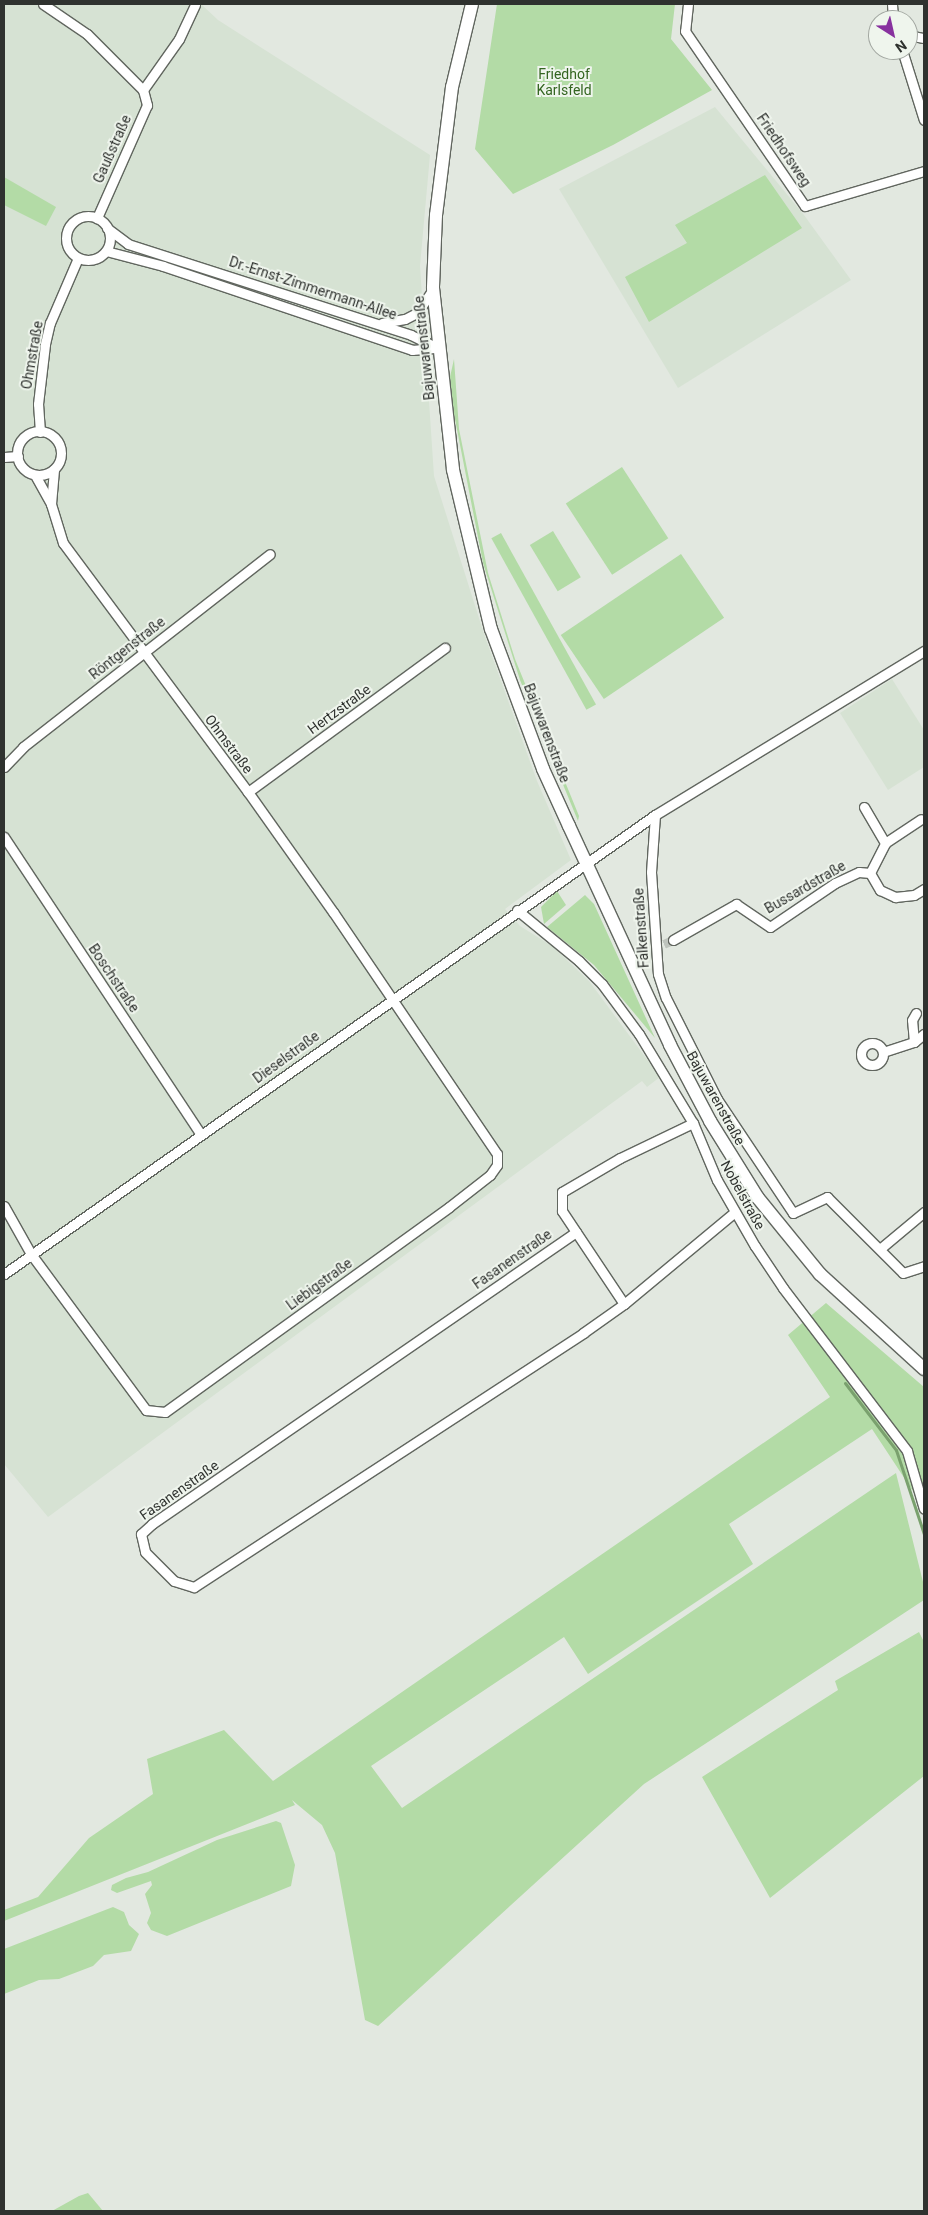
<!DOCTYPE html>
<html>
<head>
<meta charset="utf-8">
<style>
  body { margin:0 }
  #map { position:relative; width:928px; height:2215px; overflow:hidden; background:#e2e8e0; font-family:Roboto,sans-serif }
  div>[style] { position:absolute }
  .built>* { inset:0; background:#d6e2d3 }
  .green>* { inset:0; background:#b3dba6; transform-origin:0 0 }
  .stream>* { height:3px; margin:-1.5px; padding:0 1.5px; transform-origin:1.5px; border-radius:1.5px; background:#7aa16e }
  .minor-tunnel>* { height:9px; margin-top:-4.5px; transform-origin:0; background:repeating-linear-gradient(90deg,#bec4bd 0 9px,transparent 0 13.5px) }
  .roads { filter:drop-shadow(1px 0 #61665f) drop-shadow(-1px 0 #61665f) drop-shadow(0 1px #61665f) drop-shadow(0 -1px #61665f) }
  .minor>* { height:9px; margin:-4.5px; padding:0 4.5px; transform-origin:4.5px; border-radius:4.5px; background:#fff }
  .minor>.ring { margin:-4.5px; padding:0; box-sizing:content-box; background:none; border:9px solid #fff; border-radius:50% }
  .secondary>* { height:12px; margin:-6px; padding:0 6px; transform-origin:6px; border-radius:6px; background:#fff }
  span { translate:-50% -50%; white-space:nowrap; text-align:center; line-height:1.15; -webkit-text-stroke:4px #eff5ed; paint-order:stroke }
  .park-label { font-size:14px; color:#336520 }
  .street-label { font-size:14px; color:#2f322f }
  .frame { position:absolute; inset:0; border:5px solid #2f322f; pointer-events:none }
  .north { position:absolute; left:868px; top:10px; width:50px; height:50px; box-sizing:border-box; background:#eff5ed; border:1px solid #a2a7a1; border-radius:50%; rotate:145deg; font-size:14px; font-weight:700; line-height:20px; text-align:center; color:#2f322f }
  .north::after { content:''; display:block; margin:auto; width:18px; height:22px; background:#88319f; clip-path:polygon(50% 0,100% 100%,50% 72%,0 100%) }
</style>
</head>
<body>
<div id="map">
  <div class="built">
    <i style="clip-path:polygon(4px 4px,201px 4px,218px 20px,430px 155px,420px 266px,434px 476px,484px 634px,537px 781px,571px 860px,505px 909px,520px 926px,552px 946px,589px 981px,660px 1077px,647px 1087px,642px 1081px,48px 1517px,4px 1464px)"></i>
    <i style="clip-path:polygon(715px 107px,804px 215px,851px 280px,678px 388px,559px 189px)"></i>
    <i style="clip-path:polygon(892px 679px,924px 730px,924px 767px,888px 790px,840px 713px)"></i>
  </div>
  <div class="green">
    <i style="clip-path:polygon(497px 4px,675px 4px,671px 39px,712px 90px,613px 145px,513px 194px,475px 149px)"></i>
    <i style="clip-path:polygon(765px 175px,802px 228px,649px 322px,625px 277px,687px 243px,675px 225px)"></i>
    <i style="clip-path:polygon(4px 177px,56px 207px,46px 226px,4px 205px)"></i>
    <i style="clip-path:polygon(454px 359px,459px 429px,488px 573px,515px 659px,579px 816px,578px 821px,520px 680px,483px 563px,454px 414px,450px 377px)"></i>
    <i style="left:622px;top:467px;width:85px;height:67px;rotate:57deg"></i>
    <i style="left:553px;top:531px;width:54px;height:27px;rotate:59deg"></i>
    <i style="left:501px;top:533px;width:196px;height:11px;rotate:61deg"></i>
    <i style="left:681px;top:554px;width:77px;height:145px;rotate:56deg"></i>
    <i style="clip-path:polygon(557px 891px,566px 905px,544px 924px,541px 907px)"></i>
    <i style="clip-path:polygon(585px 895px,594px 904px,655px 1038px,594px 965px,547px 927px)"></i>
    <i style="clip-path:polygon(826px 1303px,924px 1387px,924px 1508px,872px 1429px,729px 1524px,753px 1564px,588px 1674px,564px 1637px,371px 1766px,402px 1808px,896px 1473px,924px 1586px,924px 1600px,644px 1784px,378px 2026px,365px 2020px,335px 1853px,322px 1825px,292px 1800px,295px 1805px,4px 1921px,4px 1910px,38px 1897px,89px 1838px,153px 1794px,147px 1759px,224px 1730px,273px 1781px,830px 1397px,788px 1335px)"></i>
    <i style="clip-path:polygon(919px 1632px,924px 1642px,924px 1776px,770px 1898px,702px 1777px,838px 1690px,835px 1681px)"></i>
    <i style="clip-path:polygon(276px 1821px,281px 1823px,295px 1865px,291px 1886px,167px 1936px,151px 1930px,147px 1923px,151px 1913px,145px 1894px,152px 1885px,151px 1881px,117px 1893px,111px 1890px,112px 1885px,126px 1878px,148px 1872px,217px 1840px)"></i>
    <i style="clip-path:polygon(113px 1907px,124px 1912px,129px 1925px,139px 1934px,131px 1951px,104px 1955px,93px 1966px,59px 1979px,39px 1980px,4px 1994px,4px 1949px)"></i>
    <i style="clip-path:polygon(88px 2193px,103px 2211px,52px 2211px,79px 2196px)"></i>
  </div>
  <div class="stream">
    <i style="left:845px;top:1383px;width:84px;rotate:52.7deg"></i>
    <i style="left:896px;top:1450px;width:89px;rotate:71.6deg"></i>
  </div>
  <div class="minor-tunnel">
    <i style="left:664px;top:944px;width:10px;rotate:-24deg"></i>
  </div>
  <div class="roads">
    <div class="minor">
      <i style="left:43px;top:4px;width:53px;rotate:34.3deg"></i>
      <i style="left:87px;top:34px;width:79px;rotate:45deg"></i>
      <i style="left:143px;top:90px;width:16px;rotate:75deg"></i>
      <i style="left:147px;top:105px;width:124px;rotate:113.9deg"></i>
      <i style="left:688px;top:4px;width:27px;rotate:96deg"></i>
      <i style="left:685px;top:31px;width:212px;rotate:55.6deg"></i>
      <i style="left:805px;top:206px;width:124px;rotate:-16.4deg"></i>
      <i style="left:892px;top:4px;width:16px;rotate:86deg"></i>
      <i style="left:908px;top:35px;width:16px;rotate:11deg"></i>
      <i style="left:902px;top:50px;width:73px;rotate:72.6deg"></i>
      <i style="left:143px;top:90px;width:62px;rotate:-54.8deg"></i>
      <i style="left:179px;top:39px;width:38px;rotate:-65deg"></i>
      <i class="ring" style="left:66px;top:216px;width:35px;height:35px"></i>
      <i style="left:107px;top:228px;width:26px;rotate:37deg"></i>
      <i style="left:128px;top:244px;width:297px;rotate:17.8deg"></i>
      <i style="left:411px;top:335px;width:30px;rotate:26deg"></i>
      <i style="left:106px;top:251px;width:59px;rotate:14.7deg"></i>
      <i style="left:163px;top:266px;width:263px;rotate:18.6deg"></i>
      <i style="left:412px;top:350px;width:25px;rotate:-5deg"></i>
      <i style="left:382px;top:323px;width:23px;rotate:-10deg"></i>
      <i style="left:405px;top:319px;width:13px;rotate:-27deg"></i>
      <i style="left:417px;top:313px;width:27px;rotate:-56deg"></i>
      <i class="ring" style="left:17px;top:431px;width:35px;height:35px"></i>
      <i style="left:40px;top:432px;width:28px;rotate:-94deg"></i>
      <i style="left:38px;top:404px;width:60px;rotate:-83.3deg"></i>
      <i style="left:45px;top:344px;width:22px;rotate:-77deg"></i>
      <i style="left:50px;top:323px;width:71px;rotate:-66.7deg"></i>
      <i style="left:4px;top:457px;width:14px;rotate:-4deg"></i>
      <i style="left:35px;top:475px;width:33px;rotate:61deg"></i>
      <i style="left:4px;top:767px;width:28px;rotate:-46deg"></i>
      <i style="left:23px;top:747px;width:313px;rotate:-38deg"></i>
      <i style="left:248px;top:792px;width:244px;rotate:-36.2deg"></i>
      <i style="left:864px;top:807px;width:42px;rotate:59.7deg"></i>
      <i style="left:655px;top:815px;width:57px;rotate:94deg"></i>
      <i style="left:651px;top:872px;width:102px;rotate:86.1deg"></i>
      <i style="left:658px;top:974px;width:25px;rotate:72deg"></i>
      <i style="left:666px;top:998px;width:113px;rotate:63.2deg"></i>
      <i style="left:717px;top:1099px;width:137px;rotate:56.3deg"></i>
      <i style="left:793px;top:1213px;width:38px;rotate:-25deg"></i>
      <i style="left:827px;top:1197px;width:107px;rotate:45deg"></i>
      <i style="left:903px;top:1273px;width:22px;rotate:-18deg"></i>
      <i style="left:4px;top:837px;width:357px;rotate:56.5deg"></i>
      <i style="left:870px;top:873px;width:34px;rotate:-63deg"></i>
      <i style="left:885px;top:843px;width:43px;rotate:-33.7deg"></i>
      <i style="left:517px;top:910px;width:80px;rotate:39.4deg"></i>
      <i style="left:579px;top:961px;width:33px;rotate:45deg"></i>
      <i style="left:602px;top:984px;width:62px;rotate:53.5deg"></i>
      <i style="left:639px;top:1034px;width:104px;rotate:58.8deg"></i>
      <i style="left:693px;top:1123px;width:62px;rotate:67.2deg"></i>
      <i style="left:717px;top:1180px;width:76px;rotate:60.1deg"></i>
      <i style="left:755px;top:1246px;width:50px;rotate:56.3deg"></i>
      <i style="left:783px;top:1288px;width:205px;rotate:52.7deg"></i>
      <i style="left:907px;top:1451px;width:60px;rotate:73.7deg"></i>
      <i style="left:673px;top:940px;width:73px;rotate:-29.7deg"></i>
      <i style="left:736px;top:904px;width:41px;rotate:34.1deg"></i>
      <i style="left:770px;top:927px;width:78px;rotate:-34.1deg"></i>
      <i style="left:835px;top:883px;width:26px;rotate:-25deg"></i>
      <i style="left:859px;top:872px;width:11px;rotate:5deg"></i>
      <i style="left:870px;top:873px;width:20px;rotate:60deg"></i>
      <i style="left:880px;top:890px;width:17px;rotate:25deg"></i>
      <i style="left:895px;top:897px;width:19px;rotate:-6deg"></i>
      <i style="left:914px;top:895px;width:12px;rotate:-31deg"></i>
      <i style="left:914px;top:1042px;width:22px;rotate:-95deg"></i>
      <i style="left:912px;top:1020px;width:8px;rotate:-60deg"></i>
      <i class="ring" style="left:861px;top:1043px;width:13px;height:13px"></i>
      <i style="left:883px;top:1052px;width:33px;rotate:-18deg"></i>
      <i style="left:914px;top:1042px;width:13px;rotate:-39deg"></i>
      <i style="left:4px;top:1206px;width:55px;rotate:60.6deg"></i>
      <i style="left:31px;top:1254px;width:194px;rotate:53.6deg"></i>
      <i style="left:146px;top:1410px;width:19px;rotate:6deg"></i>
      <i style="left:165px;top:1412px;width:350px;rotate:-35.8deg"></i>
      <i style="left:449px;top:1207px;width:52px;rotate:-38deg"></i>
      <i style="left:490px;top:1175px;width:12px;rotate:-55deg"></i>
      <i style="left:497px;top:1165px;width:11px;rotate:-90deg"></i>
      <i style="left:497px;top:1154px;width:292px;rotate:-124.1deg"></i>
      <i style="left:333px;top:912px;width:147px;rotate:-125.3deg"></i>
      <i style="left:248px;top:792px;width:310px;rotate:-126.6deg"></i>
      <i style="left:63px;top:543px;width:41px;rotate:-107.1deg"></i>
      <i style="left:51px;top:504px;width:35px;rotate:-85deg"></i>
      <i style="left:576px;top:1232px;width:515px;rotate:145.45deg"></i>
      <i style="left:152px;top:1524px;width:15px;rotate:138deg"></i>
      <i style="left:141px;top:1534px;width:18px;rotate:77deg"></i>
      <i style="left:145px;top:1552px;width:41px;rotate:45deg"></i>
      <i style="left:174px;top:1581px;width:21px;rotate:17deg"></i>
      <i style="left:194px;top:1587px;width:465px;rotate:-33.1deg"></i>
      <i style="left:583px;top:1333px;width:50px;rotate:-35.3deg"></i>
      <i style="left:624px;top:1304px;width:144px;rotate:-39.7deg"></i>
      <i style="left:881px;top:1248px;width:56px;rotate:-39.9deg"></i>
      <i style="left:4px;top:1274px;width:797px;rotate:-35.19deg"></i>
      <i style="left:655px;top:815px;width:315px;rotate:-31.4deg"></i>
      <i style="left:624px;top:1304px;width:112px;rotate:-123.7deg"></i>
      <i style="left:562px;top:1211px;width:19px;rotate:-90deg"></i>
      <i style="left:562px;top:1192px;width:67px;rotate:-30.4deg"></i>
      <i style="left:620px;top:1158px;width:81px;rotate:-25.6deg"></i>
    </div>
    <div class="secondary">
      <i style="left:472px;top:4px;width:85px;rotate:103.5deg"></i>
      <i style="left:452px;top:87px;width:129px;rotate:97.1deg"></i>
      <i style="left:436px;top:215px;width:73px;rotate:92.4deg"></i>
      <i style="left:433px;top:288px;width:183px;rotate:83.7deg"></i>
      <i style="left:453px;top:470px;width:163px;rotate:76.6deg"></i>
      <i style="left:491px;top:629px;width:149px;rotate:69.6deg"></i>
      <i style="left:543px;top:769px;width:63px;rotate:65.5deg"></i>
      <i style="left:569px;top:826px;width:241px;rotate:65.2deg"></i>
      <i style="left:670px;top:1045px;width:86px;rotate:62.2deg"></i>
      <i style="left:710px;top:1121px;width:91px;rotate:58.1deg"></i>
      <i style="left:758px;top:1198px;width:98px;rotate:50.8deg"></i>
      <i style="left:820px;top:1274px;width:141px;rotate:42.4deg"></i>
    </div>
  </div>
  <div class="park-label">
    <span style="left:564px;top:82px">Friedhof<br>Karlsfeld</span>
  </div>
  <div class="street-label">
    <span style="left:112px;top:149px;rotate:-66deg">Gaußstraße</span>
    <span style="left:784px;top:150px;rotate:56deg">Friedhofsweg</span>
    <span style="left:313px;top:288px;rotate:18deg">Dr.-Ernst-Zimmermann-Allee</span>
    <span style="left:424px;top:348px;rotate:-96deg">Bajuwarenstraße</span>
    <span style="left:32px;top:355px;rotate:-80deg">Ohmstraße</span>
    <span style="left:127px;top:648px;rotate:-38deg">Röntgenstraße</span>
    <span style="left:339px;top:709px;rotate:-36deg">Hertzstraße</span>
    <span style="left:547px;top:733px;rotate:69deg">Bajuwarenstraße</span>
    <span style="left:229px;top:744px;rotate:53deg">Ohmstraße</span>
    <span style="left:805px;top:887px;rotate:-30deg">Bussardstraße</span>
    <span style="left:641px;top:928px;rotate:-94deg">Falkenstraße</span>
    <span style="left:114px;top:978px;rotate:56deg">Boschstraße</span>
    <span style="left:286px;top:1057px;rotate:-36deg">Dieselstraße</span>
    <span style="left:716px;top:1098px;rotate:61deg">Bajuwarenstraße</span>
    <span style="left:743px;top:1195px;rotate:61deg">Nobelstraße</span>
    <span style="left:512px;top:1259px;rotate:-35deg">Fasanenstraße</span>
    <span style="left:319px;top:1284px;rotate:-36deg">Liebigstraße</span>
    <span style="left:179px;top:1490px;rotate:-35deg">Fasanenstraße</span>
  </div>
  <div class="frame"></div>
  <div class="north">N</div>
</div>
</body>
</html>
